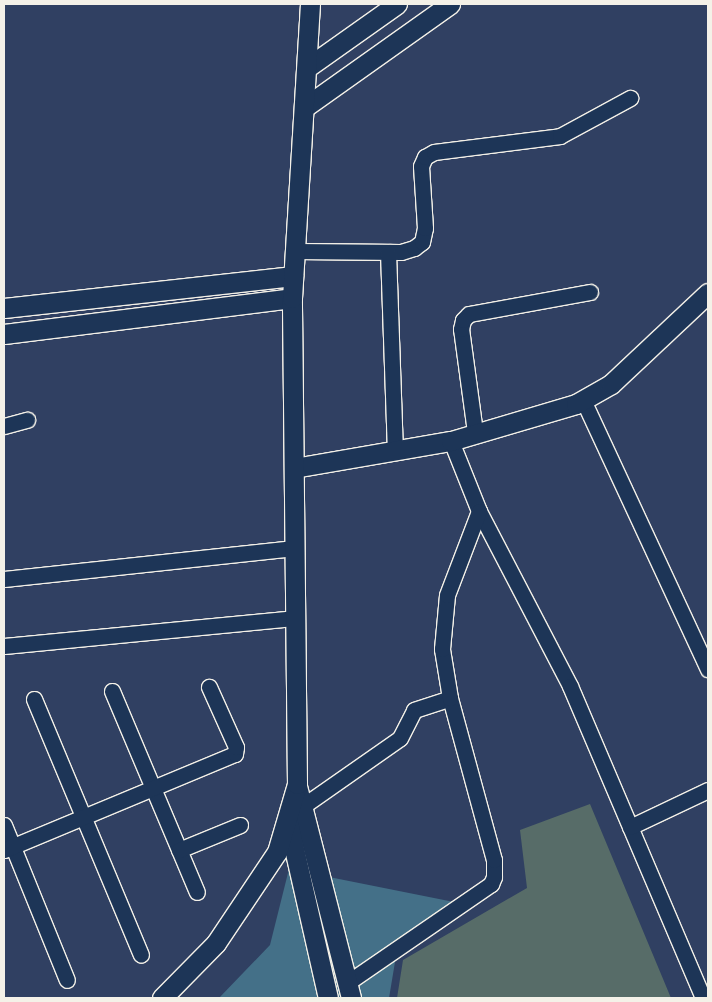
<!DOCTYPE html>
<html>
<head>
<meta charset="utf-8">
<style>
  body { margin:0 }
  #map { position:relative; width:712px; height:1002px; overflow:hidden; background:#304062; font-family:Pangolin,sans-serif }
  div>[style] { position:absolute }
  .green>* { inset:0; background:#576c68 }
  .water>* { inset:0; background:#447088 }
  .roads { filter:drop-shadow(1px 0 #f4f1e8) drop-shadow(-1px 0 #f4f1e8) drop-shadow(0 1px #f4f1e8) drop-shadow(0 -1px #f4f1e8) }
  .minor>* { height:15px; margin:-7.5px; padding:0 7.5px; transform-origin:7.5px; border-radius:7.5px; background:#1d3557 }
  .tertiary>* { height:19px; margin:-9.5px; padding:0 9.5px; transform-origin:9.5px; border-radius:9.5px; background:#1d3557 }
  span { translate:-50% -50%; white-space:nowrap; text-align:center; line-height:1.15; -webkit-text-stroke:5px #1d3557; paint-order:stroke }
  .frame { position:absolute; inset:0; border:5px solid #f4f1e8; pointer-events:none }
</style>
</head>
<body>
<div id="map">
  <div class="green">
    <i style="clip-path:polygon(590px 804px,671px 998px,397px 998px,403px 960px,527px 888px,520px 830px)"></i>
  </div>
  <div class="water">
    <i style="clip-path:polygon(289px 869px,454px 902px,396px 956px,389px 998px,219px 998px,270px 945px)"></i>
  </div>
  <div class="roads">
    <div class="minor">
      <i style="left:295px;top:251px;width:106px;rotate:0.5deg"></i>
      <i style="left:401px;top:252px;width:14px;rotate:-17deg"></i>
      <i style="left:414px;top:248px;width:10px;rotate:-37deg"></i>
      <i style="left:422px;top:242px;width:14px;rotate:-78deg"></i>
      <i style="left:425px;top:228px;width:62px;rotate:-93.7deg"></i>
      <i style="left:421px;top:166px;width:10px;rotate:-66deg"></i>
      <i style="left:425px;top:157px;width:10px;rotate:-29deg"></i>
      <i style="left:434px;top:152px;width:127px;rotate:-7.2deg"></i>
      <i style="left:560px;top:136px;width:80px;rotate:-28.5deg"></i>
      <i style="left:388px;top:252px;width:197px;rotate:88deg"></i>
      <i style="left:583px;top:400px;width:297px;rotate:65.1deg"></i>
      <i style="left:4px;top:426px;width:24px;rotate:-15deg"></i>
      <i style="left:475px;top:432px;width:104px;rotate:-97.7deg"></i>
      <i style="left:461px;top:329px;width:9px;rotate:-77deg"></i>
      <i style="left:463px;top:320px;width:8px;rotate:-45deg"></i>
      <i style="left:469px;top:314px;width:123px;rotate:-10.3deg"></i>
      <i style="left:451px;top:441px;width:75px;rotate:68.2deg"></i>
      <i style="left:479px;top:511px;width:197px;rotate:62.5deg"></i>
      <i style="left:570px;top:686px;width:339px;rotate:66.9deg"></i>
      <i style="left:4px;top:579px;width:292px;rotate:-6.1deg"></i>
      <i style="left:4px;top:646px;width:291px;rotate:-5.5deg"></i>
      <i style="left:112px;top:691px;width:218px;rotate:67.1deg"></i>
      <i style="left:34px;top:699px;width:277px;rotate:67.3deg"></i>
      <i style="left:303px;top:806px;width:118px;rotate:-35deg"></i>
      <i style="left:400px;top:738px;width:31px;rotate:-63deg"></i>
      <i style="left:414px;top:710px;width:38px;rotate:-18deg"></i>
      <i style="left:4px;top:825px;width:167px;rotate:67.9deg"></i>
      <i style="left:630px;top:827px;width:86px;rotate:-25.4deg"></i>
      <i style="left:4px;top:850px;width:250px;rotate:-22.6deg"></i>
      <i style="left:235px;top:754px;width:7px;rotate:-82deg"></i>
      <i style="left:236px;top:747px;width:66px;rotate:-114.2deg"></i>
      <i style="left:179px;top:850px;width:66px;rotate:-22.3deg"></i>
      <i style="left:347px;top:983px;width:175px;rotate:-34.5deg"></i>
      <i style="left:491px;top:884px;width:8px;rotate:-67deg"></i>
      <i style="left:494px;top:877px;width:17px;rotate:-90deg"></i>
      <i style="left:494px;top:860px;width:168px;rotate:-105.2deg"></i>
      <i style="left:450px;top:698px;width:50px;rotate:-99.3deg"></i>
      <i style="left:442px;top:649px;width:54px;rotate:-84.7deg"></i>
      <i style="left:447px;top:595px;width:90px;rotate:-69.1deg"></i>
    </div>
    <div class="tertiary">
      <i style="left:308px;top:67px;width:109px;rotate:-35.3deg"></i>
      <i style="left:305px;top:107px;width:178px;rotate:-35.4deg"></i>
      <i style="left:4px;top:308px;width:291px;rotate:-6.3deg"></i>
      <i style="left:4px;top:334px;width:290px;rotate:-7.1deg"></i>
      <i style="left:294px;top:468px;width:159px;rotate:-9.8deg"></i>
      <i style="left:451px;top:441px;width:130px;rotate:-16.5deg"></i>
      <i style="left:576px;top:404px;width:40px;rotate:-29.7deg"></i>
      <i style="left:611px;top:384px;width:133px;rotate:-43.2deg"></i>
      <i style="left:297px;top:786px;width:219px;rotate:75.7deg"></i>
      <i style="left:288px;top:822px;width:180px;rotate:77.2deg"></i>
      <i style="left:162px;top:998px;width:77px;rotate:-45.5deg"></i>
      <i style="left:216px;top:943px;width:110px;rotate:-56.2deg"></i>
      <i style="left:277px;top:852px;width:71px;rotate:-73.6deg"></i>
      <i style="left:297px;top:784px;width:486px;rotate:-90.6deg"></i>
      <i style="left:292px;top:298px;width:295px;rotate:-86.5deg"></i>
    </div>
  </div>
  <div class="frame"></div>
</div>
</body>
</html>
